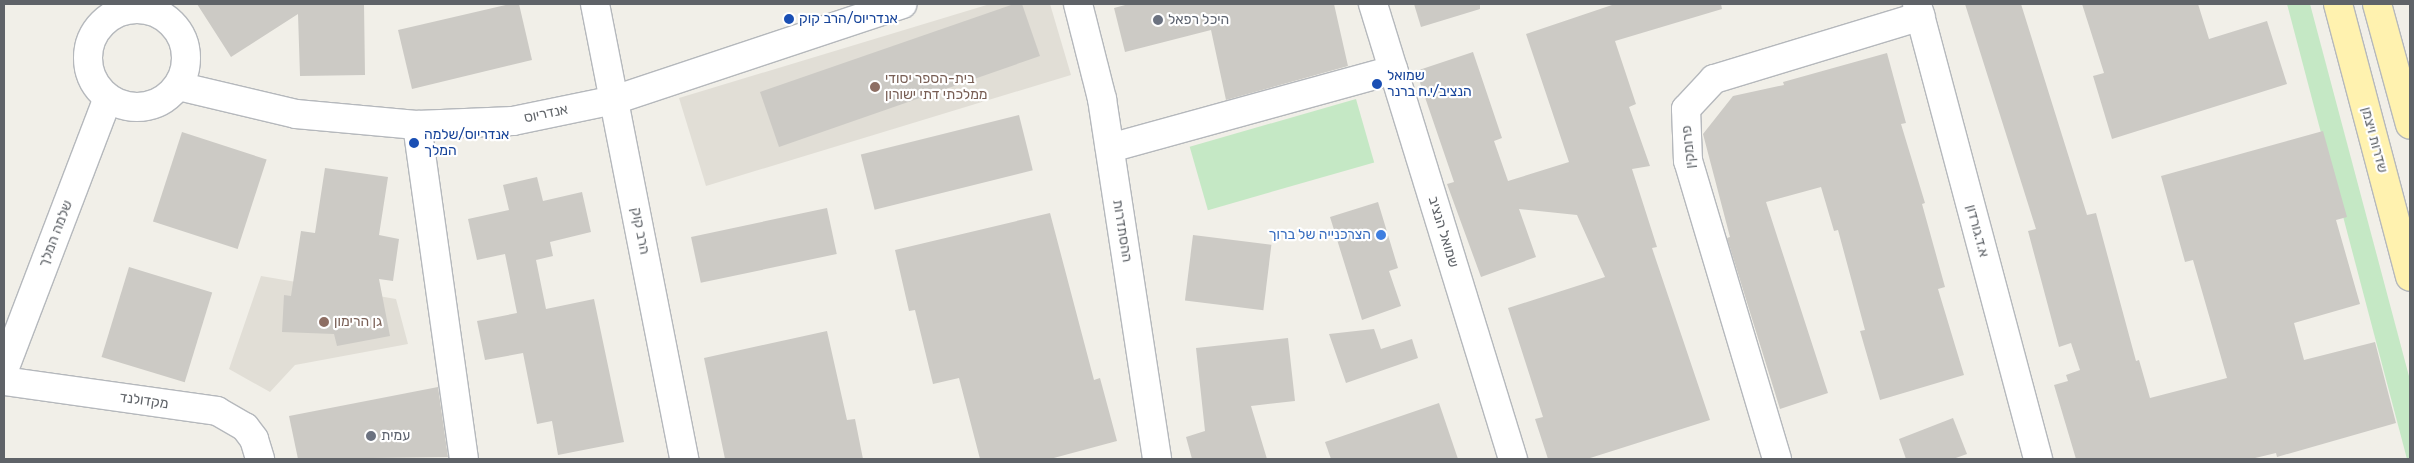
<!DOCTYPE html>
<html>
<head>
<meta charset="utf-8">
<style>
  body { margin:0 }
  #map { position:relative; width:2414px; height:463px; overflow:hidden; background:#f1efe8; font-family:Rubik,"Noto Sans Hebrew",sans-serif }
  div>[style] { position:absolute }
  .education>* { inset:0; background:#e1ded6 }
  .green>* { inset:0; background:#c5e8c5; transform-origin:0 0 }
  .building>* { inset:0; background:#cccac5; transform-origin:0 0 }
  .roads { filter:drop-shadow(1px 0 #b5b8bc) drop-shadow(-1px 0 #b5b8bc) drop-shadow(0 1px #b5b8bc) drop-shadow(0 -1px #b5b8bc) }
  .minor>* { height:28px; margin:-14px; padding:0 14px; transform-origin:14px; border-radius:14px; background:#fff }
  .minor>.ring { margin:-14px; padding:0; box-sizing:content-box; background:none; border:28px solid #fff; border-radius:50% }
  .major>* { height:28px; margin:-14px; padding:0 14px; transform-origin:14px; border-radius:14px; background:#fff2af }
  .dots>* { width:14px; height:14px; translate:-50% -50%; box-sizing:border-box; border:2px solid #fff; border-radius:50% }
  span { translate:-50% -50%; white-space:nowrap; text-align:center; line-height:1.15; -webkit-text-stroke:4.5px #fff; paint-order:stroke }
  .transit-label { font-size:14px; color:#164399 }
  .left { translate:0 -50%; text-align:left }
  .worship-label { font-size:14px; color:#5b616d }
  .education-label { font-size:14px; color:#785e54 }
  .street-label { font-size:14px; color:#5f6368 }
  .shop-label { font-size:14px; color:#366cbe }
  .right { translate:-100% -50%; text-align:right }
  .frame { position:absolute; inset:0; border:5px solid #5f6368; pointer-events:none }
</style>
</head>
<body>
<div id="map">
  <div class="education">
    <i style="clip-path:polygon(990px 4px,1050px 4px,1071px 75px,706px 186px,679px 98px)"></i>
    <i style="clip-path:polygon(261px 276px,396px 299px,408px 344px,295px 365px,270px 392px,229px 369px)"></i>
  </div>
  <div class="green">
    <i style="clip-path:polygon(2287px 4px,2310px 4px,2410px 380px,2410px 459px,2407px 459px)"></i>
    <i style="left:1356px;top:99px;width:66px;height:173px;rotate:74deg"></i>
  </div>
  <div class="building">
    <i style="clip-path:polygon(197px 4px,364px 4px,365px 75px,300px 76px,298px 14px,231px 57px)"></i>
    <i style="clip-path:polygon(510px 4px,519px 4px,532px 60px,412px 89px,398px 30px)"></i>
    <i style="clip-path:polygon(1014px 4px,1022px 4px,1040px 56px,779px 147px,760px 92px)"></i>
    <i style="clip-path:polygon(1129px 4px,1334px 4px,1348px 66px,1226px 100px,1211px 30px,1125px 52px,1114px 8px)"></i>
    <i style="clip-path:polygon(1414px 4px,1480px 4px,1480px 9px,1421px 27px)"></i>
    <i style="clip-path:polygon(1615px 4px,1721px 4px,1722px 9px,1615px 41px,1636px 104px,1629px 107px,1650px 166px,1632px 169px,1657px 247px,1652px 248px,1710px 420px,1587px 459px,1548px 459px,1535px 419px,1543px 417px,1508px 308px,1605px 277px,1577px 215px,1519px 209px,1536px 257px,1481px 277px,1447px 184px,1454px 182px,1416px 71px,1473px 52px,1502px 138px,1494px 141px,1508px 181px,1569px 162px,1526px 34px)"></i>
    <i style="clip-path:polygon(1965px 4px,2021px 4px,2087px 215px,2096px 213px,2136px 361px,2139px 360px,2150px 398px,2227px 378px,2193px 260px,2185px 262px,2161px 176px,2323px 131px,2347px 217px,2336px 220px,2360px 304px,2294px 323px,2304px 360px,2375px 342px,2396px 423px,2277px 457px,2276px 453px,2251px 459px,2076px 459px,2054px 385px,2068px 381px,2066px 375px,2080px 370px,2071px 343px,2059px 347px,2028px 231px,2036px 229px)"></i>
    <i style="clip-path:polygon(2082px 4px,2198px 4px,2209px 39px,2267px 21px,2287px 84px,2112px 139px,2093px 76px,2104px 73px)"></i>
    <i style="clip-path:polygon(1887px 53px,1906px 123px,1901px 124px,1925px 203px,1922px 204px,1945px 287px,1938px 289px,1964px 375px,1880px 400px,1860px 331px,1865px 330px,1838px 230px,1834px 231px,1821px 187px,1766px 202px,1828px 393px,1780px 409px,1727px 238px,1730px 237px,1703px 134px,1733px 96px,1784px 85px,1783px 82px)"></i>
    <i style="left:1019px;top:115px;width:57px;height:163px;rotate:76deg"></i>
    <i style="left:182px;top:132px;width:89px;height:94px;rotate:18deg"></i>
    <i style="clip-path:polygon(325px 168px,388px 177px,379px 235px,399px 239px,393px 281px,379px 279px,390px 336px,337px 346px,334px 334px,282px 332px,284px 295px,291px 296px,301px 231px,315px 233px)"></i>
    <i style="clip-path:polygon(537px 177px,543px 201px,582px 192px,591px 232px,550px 242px,553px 256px,536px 260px,546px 309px,594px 299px,624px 442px,558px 455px,552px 421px,537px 424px,523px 353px,485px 360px,477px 321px,517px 313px,505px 254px,477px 260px,468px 219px,509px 210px,503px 185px)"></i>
    <i style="clip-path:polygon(1378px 202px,1398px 268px,1389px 271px,1401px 306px,1362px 320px,1330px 217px)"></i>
    <i style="left:827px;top:208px;width:47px;height:139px;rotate:78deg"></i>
    <i style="clip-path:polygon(1050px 213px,1094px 380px,1100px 378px,1117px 441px,1050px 459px,980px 459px,959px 378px,933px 384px,915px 310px,909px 311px,895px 250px)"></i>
    <i style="left:1193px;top:235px;width:79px;height:66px;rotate:7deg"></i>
    <i style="left:129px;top:267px;width:87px;height:94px;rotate:17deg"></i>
    <i style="clip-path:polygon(1374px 329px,1381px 349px,1412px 339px,1418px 358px,1346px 383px,1329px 334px)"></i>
    <i style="clip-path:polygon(827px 331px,847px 420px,855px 419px,863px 459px,725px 459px,704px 358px)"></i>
    <i style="clip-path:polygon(1288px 338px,1295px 401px,1251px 406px,1267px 459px,1192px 459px,1186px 437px,1205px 431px,1196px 348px)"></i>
    <i style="clip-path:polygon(438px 387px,448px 457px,298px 459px,289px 416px)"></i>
    <i style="clip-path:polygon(1439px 403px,1458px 459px,1331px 459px,1325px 442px)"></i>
    <i style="clip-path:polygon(1953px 418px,1967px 454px,1953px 459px,1906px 459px,1899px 439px)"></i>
  </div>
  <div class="roads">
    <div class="minor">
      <i style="left:595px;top:4px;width:464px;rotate:78.9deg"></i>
      <i style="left:1078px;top:4px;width:98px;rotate:75.8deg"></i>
      <i style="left:1102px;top:99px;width:364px;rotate:81.3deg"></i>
      <i style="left:1373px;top:4px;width:476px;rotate:72.9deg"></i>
      <i style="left:1917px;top:4px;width:471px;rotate:75.1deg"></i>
      <i class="ring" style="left:88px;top:9px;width:70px;height:70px"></i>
      <i style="left:178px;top:86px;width:121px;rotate:13.3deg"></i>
      <i style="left:296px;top:114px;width:121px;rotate:5.2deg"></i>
      <i style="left:417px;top:125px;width:96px;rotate:-2.4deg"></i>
      <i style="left:513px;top:121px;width:103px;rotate:-11.7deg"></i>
      <i style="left:614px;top:100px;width:304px;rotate:-18.4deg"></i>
      <i style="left:417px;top:125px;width:337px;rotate:82deg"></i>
      <i style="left:1110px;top:148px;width:294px;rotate:-15.4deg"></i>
      <i style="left:4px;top:370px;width:291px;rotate:-69.1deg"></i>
      <i style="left:4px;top:381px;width:215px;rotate:8deg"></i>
      <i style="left:217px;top:411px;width:32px;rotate:30deg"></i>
      <i style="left:245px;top:427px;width:15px;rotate:53deg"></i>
      <i style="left:254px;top:439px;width:21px;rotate:73deg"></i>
      <i style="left:1777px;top:459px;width:311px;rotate:-106.6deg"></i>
      <i style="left:1688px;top:161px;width:52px;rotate:-92.2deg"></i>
      <i style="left:1686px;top:109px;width:41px;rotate:-47deg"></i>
      <i style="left:1714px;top:79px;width:216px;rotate:-16.9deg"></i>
    </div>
    <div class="major">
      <i style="left:2338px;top:4px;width:282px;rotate:75.2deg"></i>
      <i style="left:2377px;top:4px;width:125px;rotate:74.7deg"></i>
    </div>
  </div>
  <div class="dots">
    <i style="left:789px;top:19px;background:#1a4fb4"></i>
    <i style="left:1158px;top:20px;background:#6b7280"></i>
    <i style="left:1377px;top:84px;background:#1a4fb4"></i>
    <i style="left:875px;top:87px;background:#8d6e63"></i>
    <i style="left:414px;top:143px;background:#1a4fb4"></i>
    <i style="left:1381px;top:235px;background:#3f7fe0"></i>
    <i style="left:324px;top:322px;background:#8d6e63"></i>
    <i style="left:371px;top:436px;background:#6b7280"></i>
  </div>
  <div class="transit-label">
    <span class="left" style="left:799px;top:19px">אנדריוס/הרב קוק</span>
    <span class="left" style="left:1387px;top:84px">שמואל<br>הנציב/י.ח ברנר</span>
    <span class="left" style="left:424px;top:143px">אנדריוס/שלמה<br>המלך</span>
  </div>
  <div class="worship-label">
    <span class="left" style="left:1168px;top:20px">היכל רפאל</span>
    <span class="left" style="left:381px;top:436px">עמית</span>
  </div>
  <div class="education-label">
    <span class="left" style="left:885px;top:87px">בית-הספר יסודי<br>ממלכתי דתי ישורון</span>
    <span class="left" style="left:334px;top:322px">גן הרימון</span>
  </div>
  <div class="street-label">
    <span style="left:546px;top:114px;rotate:-12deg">אנדריוס</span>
    <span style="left:2374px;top:140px;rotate:75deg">שדרות ויצמן</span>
    <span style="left:1689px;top:147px;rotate:-96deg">פרומקין</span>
    <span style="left:640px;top:231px;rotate:79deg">הרב קוק</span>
    <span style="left:1122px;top:231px;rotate:81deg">ההסתדרות</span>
    <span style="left:1977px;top:231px;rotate:75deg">א.ד.גורדון</span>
    <span style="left:1443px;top:232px;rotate:73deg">שמואל הנציב</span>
    <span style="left:56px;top:234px;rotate:-69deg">שלמה המלך</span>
    <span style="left:144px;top:401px;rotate:8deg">מקדולנד</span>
  </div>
  <div class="shop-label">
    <span class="right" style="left:1371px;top:235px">הצרכנייה של ברוך</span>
  </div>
  <div class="frame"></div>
</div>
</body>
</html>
